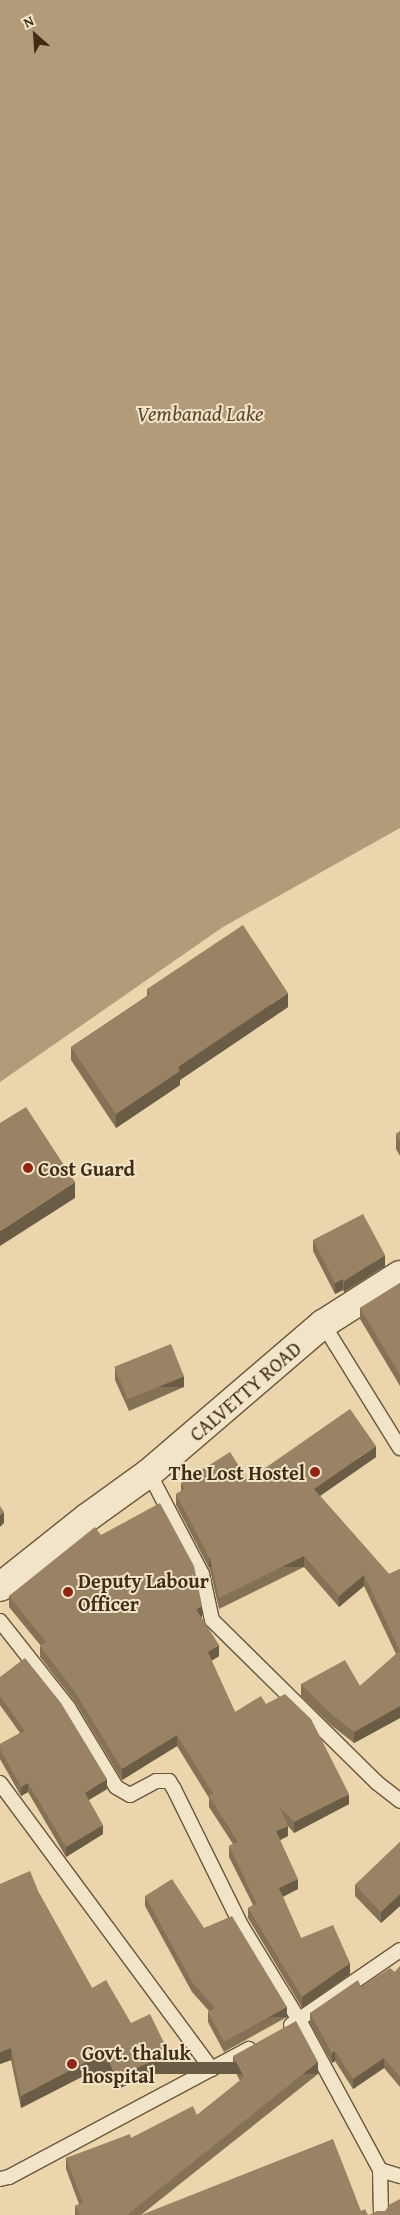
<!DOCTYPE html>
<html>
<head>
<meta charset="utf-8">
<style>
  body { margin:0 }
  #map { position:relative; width:400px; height:2215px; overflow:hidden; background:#ead5ac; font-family:"Gentium Book Plus",serif }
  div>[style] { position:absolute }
  .water>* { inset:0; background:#b19b79 }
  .roads { filter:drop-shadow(1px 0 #6b563b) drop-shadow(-1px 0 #6b563b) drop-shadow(0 1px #6b563b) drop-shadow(0 -1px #6b563b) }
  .service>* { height:14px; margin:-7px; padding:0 7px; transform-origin:7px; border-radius:7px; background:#f1e4c9 }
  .tertiary>* { height:28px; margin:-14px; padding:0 14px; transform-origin:14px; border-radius:14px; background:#f1e4c9 }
  .wall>* { inset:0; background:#847156 }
  .shaded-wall>* { inset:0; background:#6b5c46; transform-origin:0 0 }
  .building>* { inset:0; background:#998364; transform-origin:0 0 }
  .dots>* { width:14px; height:14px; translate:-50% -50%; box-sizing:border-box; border:2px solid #f1e4c9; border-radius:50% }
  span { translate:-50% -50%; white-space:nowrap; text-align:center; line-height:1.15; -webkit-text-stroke:4px #f1e4c9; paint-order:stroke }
  .poi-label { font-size:20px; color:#412b15; font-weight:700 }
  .left { translate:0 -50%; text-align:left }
  .right { translate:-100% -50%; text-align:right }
  .street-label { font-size:20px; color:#412b15 }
  .water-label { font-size:21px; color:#5d472e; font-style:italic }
  .north { position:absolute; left:10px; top:10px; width:50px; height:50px; -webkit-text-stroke:4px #f1e4c9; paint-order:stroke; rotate:334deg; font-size:14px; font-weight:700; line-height:20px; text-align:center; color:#412b15 }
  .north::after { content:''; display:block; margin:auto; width:18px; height:22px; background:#412b15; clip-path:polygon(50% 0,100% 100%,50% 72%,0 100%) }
</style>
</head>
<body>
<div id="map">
  <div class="water">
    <i style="clip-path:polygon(0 0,400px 0,400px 828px,223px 927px,0 1082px)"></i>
  </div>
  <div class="roads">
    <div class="service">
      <i style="left:323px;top:1324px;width:146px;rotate:58.2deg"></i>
      <i style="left:149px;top:1473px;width:114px;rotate:62.3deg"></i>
      <i style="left:202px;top:1574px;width:47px;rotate:77.7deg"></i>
      <i style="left:212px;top:1620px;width:231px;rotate:44.6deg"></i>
      <i style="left:376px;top:1782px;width:31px;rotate:38deg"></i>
      <i style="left:0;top:1621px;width:110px;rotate:51.7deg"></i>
      <i style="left:68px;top:1707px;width:93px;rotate:59deg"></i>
      <i style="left:116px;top:1787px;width:16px;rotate:30deg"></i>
      <i style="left:130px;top:1795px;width:30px;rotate:-28deg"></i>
      <i style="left:156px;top:1781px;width:13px"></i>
      <i style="left:169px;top:1781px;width:9px;rotate:58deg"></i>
      <i style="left:174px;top:1789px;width:154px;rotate:63.8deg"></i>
      <i style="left:242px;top:1927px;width:109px;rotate:58.5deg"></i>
      <i style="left:299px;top:2020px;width:170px;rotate:61.6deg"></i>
      <i style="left:380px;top:2170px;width:21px;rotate:17deg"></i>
      <i style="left:0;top:1783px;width:356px;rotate:53.5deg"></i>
      <i style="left:291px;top:2025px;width:132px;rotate:-34.5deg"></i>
      <i style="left:380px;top:2170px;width:45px;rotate:88.7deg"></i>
      <i style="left:0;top:2179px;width:9px;rotate:-13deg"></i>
      <i style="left:9px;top:2177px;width:272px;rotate:-28.1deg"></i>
    </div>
    <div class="tertiary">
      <i style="left:0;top:1587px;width:112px;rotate:-38.5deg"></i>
      <i style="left:88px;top:1517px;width:75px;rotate:-35.8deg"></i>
      <i style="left:149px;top:1473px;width:229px;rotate:-40.6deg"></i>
      <i style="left:323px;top:1324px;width:91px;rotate:-32.5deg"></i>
    </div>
  </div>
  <div class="wall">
    <i style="clip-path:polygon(147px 989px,288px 1007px,180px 1080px,180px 1085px,116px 1128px,71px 1060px,71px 1047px,147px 996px)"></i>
    <i style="clip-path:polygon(400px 1131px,400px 1156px,396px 1149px,396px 1134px)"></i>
    <i style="clip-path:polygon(313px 1240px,385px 1266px,344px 1292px,343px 1290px,335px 1294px,313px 1251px)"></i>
    <i style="clip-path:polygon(400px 1283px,400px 1386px,360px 1319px,360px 1308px)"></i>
    <i style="clip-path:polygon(115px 1368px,184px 1387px,129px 1411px,115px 1380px)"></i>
    <i style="clip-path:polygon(376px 1457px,320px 1496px,389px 1574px,400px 1569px,400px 1718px,354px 1743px,331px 1725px,301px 1696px,301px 1684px,360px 1686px,396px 1654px,364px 1586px,339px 1607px,304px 1567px,219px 1609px,210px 1570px,176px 1505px,176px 1494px,181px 1491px,181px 1483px,248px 1480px)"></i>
    <i style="clip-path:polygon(101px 1535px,202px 1617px,201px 1617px,219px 1656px,211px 1661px,235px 1712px,266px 1704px,349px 1804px,294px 1833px,288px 1826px,288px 1836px,280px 1840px,298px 1889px,283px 1897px,301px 1938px,350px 1974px,302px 2008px,248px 1918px,248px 1908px,253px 1905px,229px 1857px,229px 1846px,233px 1844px,209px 1807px,209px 1798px,177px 1746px,122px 1780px,75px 1702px,40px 1657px,40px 1646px,41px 1646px,9px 1607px,9px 1596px)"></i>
    <i style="clip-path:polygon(0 1677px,107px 1789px,89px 1800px,103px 1834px,66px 1857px,28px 1792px,21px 1796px,0 1759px,0 1744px,20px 1733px,0 1705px)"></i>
    <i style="clip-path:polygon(400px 1842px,400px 1906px,381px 1923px,355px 1896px,355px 1885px)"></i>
    <i style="clip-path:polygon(39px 1893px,92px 1988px,131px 2023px,169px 2065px,116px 2090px,105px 2065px,21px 2108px,11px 2060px,0 2064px)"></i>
    <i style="clip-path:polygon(145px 1896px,204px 1928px,287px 2017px,224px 2052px,208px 2022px,208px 2012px,209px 2011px,192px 1992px,145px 1906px)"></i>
    <i style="clip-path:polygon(400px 1966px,400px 2087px,384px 2068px,353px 2089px,335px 2061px,332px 2063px,310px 2023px,310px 2013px,361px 1987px,395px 1972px)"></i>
    <i style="clip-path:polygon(233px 2056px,318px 2074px,141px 2215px,75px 2215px,75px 2206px,79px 2204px,66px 2169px,66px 2158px,131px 2138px,197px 2115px,240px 2081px,233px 2067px)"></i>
  </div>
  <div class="shaded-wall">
    <i style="clip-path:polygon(288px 993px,288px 1007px,180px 1080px,180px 1085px,116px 1128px,116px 1114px,178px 1067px)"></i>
    <i style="clip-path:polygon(75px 1182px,75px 1198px,0 1246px,0 1231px)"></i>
    <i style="clip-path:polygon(385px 1255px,385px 1266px,344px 1292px,344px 1281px)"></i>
    <i style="clip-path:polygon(343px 1279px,343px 1290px,335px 1294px,335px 1283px)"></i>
    <i style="left:184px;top:1376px;width:11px;height:60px;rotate:90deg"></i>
    <i style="clip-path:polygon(376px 1446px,376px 1457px,314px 1500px,314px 1489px)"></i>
    <i style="clip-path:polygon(4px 1512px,4px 1523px,0 1527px,0 1515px)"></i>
    <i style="left:304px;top:1556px;width:11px;height:95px;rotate:90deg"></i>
    <i style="clip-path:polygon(364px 1575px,364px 1586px,339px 1607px,339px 1596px)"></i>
    <i style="clip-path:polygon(202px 1606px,202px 1617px,196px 1620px,196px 1609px)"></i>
    <i style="clip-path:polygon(219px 1645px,219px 1656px,208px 1663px,208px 1652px)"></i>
    <i style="clip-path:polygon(400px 1706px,400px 1718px,354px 1743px,354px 1732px)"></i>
    <i style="clip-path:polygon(177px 1735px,177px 1746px,122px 1780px,122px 1769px)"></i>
    <i style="clip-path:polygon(107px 1779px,107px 1789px,85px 1802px,85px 1793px)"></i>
    <i style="clip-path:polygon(28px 1783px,28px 1792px,21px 1796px,21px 1787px)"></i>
    <i style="clip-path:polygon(349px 1794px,349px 1804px,294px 1833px,294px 1822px)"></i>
    <i style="clip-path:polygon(103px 1825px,103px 1834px,66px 1857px,66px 1847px)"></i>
    <i style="clip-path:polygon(288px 1826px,288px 1836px,276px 1842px,276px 1831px)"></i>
    <i style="clip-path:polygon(298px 1879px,298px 1889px,279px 1898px,279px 1888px)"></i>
    <i style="clip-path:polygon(400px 1894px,400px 1906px,381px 1923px,381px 1912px)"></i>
    <i style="clip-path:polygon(350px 1963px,350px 1974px,302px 2008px,302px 1997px)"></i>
    <i style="left:287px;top:2007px;width:10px;height:72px;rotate:90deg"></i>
    <i style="clip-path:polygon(11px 2048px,11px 2060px,0 2064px,0 2052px)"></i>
    <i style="clip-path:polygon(335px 2051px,335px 2061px,332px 2063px,332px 2053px)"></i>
    <i style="clip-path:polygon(105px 2052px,105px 2065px,21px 2108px,21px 2096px)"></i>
    <i style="clip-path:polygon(169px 2053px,169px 2065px,116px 2090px,116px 2078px)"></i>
    <i style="clip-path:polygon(384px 2058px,384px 2068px,353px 2089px,353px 2079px)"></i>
    <i style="left:318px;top:2062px;width:12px;height:245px;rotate:90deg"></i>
  </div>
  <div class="building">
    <i style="clip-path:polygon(243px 925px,288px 993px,178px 1067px,180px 1071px,116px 1114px,71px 1047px,150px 994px,147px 989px)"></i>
    <i style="clip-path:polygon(26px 1107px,75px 1182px,0 1231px,0 1123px)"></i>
    <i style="clip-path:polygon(400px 1131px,400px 1141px,396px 1134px)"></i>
    <i style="clip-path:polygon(363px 1214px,385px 1255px,344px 1281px,343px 1279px,335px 1283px,313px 1240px)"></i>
    <i style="clip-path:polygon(400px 1283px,400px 1375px,360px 1308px)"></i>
    <i style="left:171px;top:1344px;width:35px;height:61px;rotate:68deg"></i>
    <i style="clip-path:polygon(350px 1409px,376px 1446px,314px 1489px,389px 1574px,400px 1569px,400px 1706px,354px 1732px,331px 1714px,301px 1684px,345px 1660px,360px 1686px,400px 1651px,364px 1575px,339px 1596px,304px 1556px,219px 1598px,210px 1559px,176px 1494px,185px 1489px,181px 1483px,230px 1452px,248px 1480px)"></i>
    <i style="clip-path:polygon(160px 1503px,194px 1566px,202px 1606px,196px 1609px,219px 1645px,208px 1652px,235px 1712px,261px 1696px,266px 1704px,285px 1694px,311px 1719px,349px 1794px,294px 1822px,279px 1806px,288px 1826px,276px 1831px,298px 1879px,279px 1888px,301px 1938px,333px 1925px,350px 1963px,302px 1997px,248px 1908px,257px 1904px,229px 1846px,238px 1842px,209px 1796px,213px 1794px,177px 1735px,122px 1769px,75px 1692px,40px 1646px,46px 1642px,9px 1596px,95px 1527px,101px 1535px)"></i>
    <i style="clip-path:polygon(0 1506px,4px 1512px,0 1515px)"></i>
    <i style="clip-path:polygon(25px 1658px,61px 1703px,107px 1779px,85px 1793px,103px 1825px,66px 1847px,28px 1783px,21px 1787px,0 1749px,0 1744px,25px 1731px,0 1696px,0 1677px)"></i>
    <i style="clip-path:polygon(400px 1842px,400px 1894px,381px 1912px,355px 1885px)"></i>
    <i style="clip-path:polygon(30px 1871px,39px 1893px,92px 1988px,106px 1980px,131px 2023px,150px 2014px,169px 2053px,116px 2078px,105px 2052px,21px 2096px,11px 2048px,0 2052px,0 1884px)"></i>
    <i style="clip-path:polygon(172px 1879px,204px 1928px,232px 1916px,287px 2007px,224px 2042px,208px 2012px,215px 2008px,192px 1982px,145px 1896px)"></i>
    <i style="clip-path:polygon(400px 1966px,400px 2077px,384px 2058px,353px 2079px,335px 2051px,332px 2053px,310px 2013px,358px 1980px,361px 1987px,390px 1968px,395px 1972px)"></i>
    <i style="clip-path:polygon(296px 2021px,318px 2062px,127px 2215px,80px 2215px,75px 2206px,83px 2203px,66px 2158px,130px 2134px,131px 2138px,193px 2106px,197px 2115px,244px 2077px,233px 2056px)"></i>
    <i style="clip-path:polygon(333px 2139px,361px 2211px,365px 2209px,368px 2215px,141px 2215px)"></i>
    <i style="clip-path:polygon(400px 2199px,400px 2215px,369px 2215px,377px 2211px,385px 2211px,390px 2204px)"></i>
  </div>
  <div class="dots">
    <i style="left:28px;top:1168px;background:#8f2418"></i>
    <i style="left:315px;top:1472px;background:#8f2418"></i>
    <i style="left:68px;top:1592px;background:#8f2418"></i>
    <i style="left:72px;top:2064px;background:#8f2418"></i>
  </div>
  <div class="poi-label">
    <span class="left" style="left:38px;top:1168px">Cost Guard</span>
    <span class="right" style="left:305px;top:1472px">The Lost Hostel</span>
    <span class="left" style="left:78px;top:1592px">Deputy Labour<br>Officer</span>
    <span class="left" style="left:82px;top:2064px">Govt. thaluk<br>hospital</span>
  </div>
  <div class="street-label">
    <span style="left:245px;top:1391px;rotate:-41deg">CALVETTY ROAD</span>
  </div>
  <div class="water-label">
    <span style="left:200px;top:414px">Vembanad Lake</span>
  </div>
  <div class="north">N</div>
</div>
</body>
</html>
